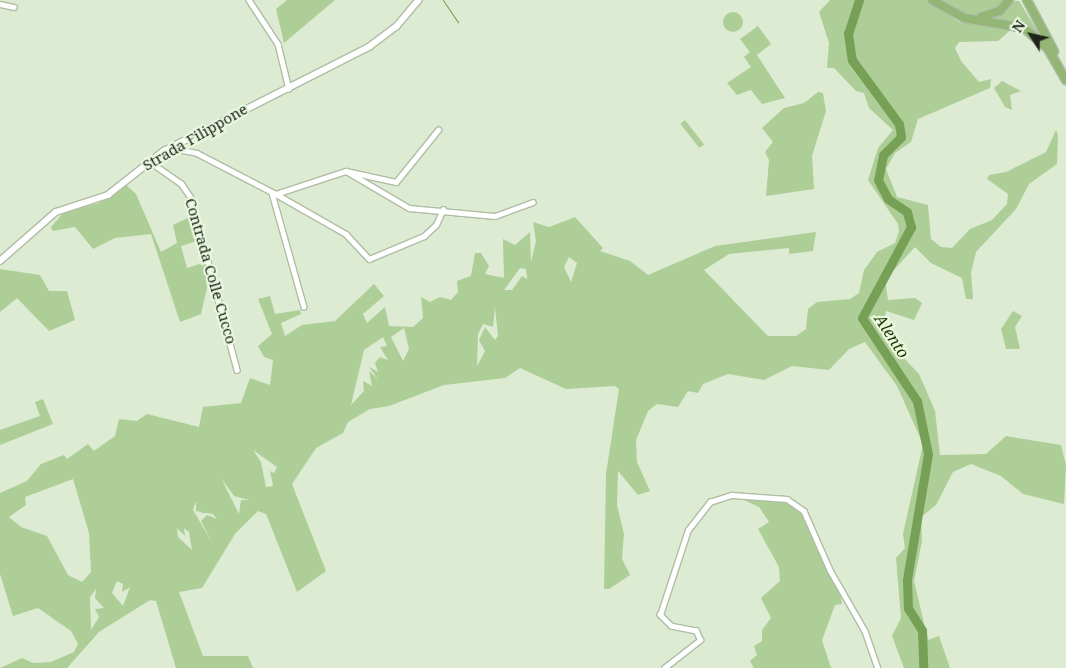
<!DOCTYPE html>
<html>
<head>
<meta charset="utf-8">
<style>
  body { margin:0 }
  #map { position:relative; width:1066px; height:668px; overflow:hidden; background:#dcebd2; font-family:"Noto Serif",serif }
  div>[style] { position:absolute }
  .green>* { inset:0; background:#aece97; transform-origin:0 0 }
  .round { border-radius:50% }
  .stream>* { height:1px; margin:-0.5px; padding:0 0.5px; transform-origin:0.5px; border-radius:0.5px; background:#76a055 }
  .river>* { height:9px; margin:-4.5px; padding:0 4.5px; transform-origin:4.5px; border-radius:4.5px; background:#76a055 }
  .roads { filter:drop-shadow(1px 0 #afbda5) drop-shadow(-1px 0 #afbda5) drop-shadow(0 1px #afbda5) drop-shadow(0 -1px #afbda5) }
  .minor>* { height:4.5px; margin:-2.25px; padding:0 2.25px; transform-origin:2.25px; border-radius:2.25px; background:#fff }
  .tertiary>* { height:5.5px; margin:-2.75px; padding:0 2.75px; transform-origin:2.75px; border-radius:2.75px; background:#fff }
  .trunk>* { height:8px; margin:-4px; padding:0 4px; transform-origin:4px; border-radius:4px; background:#93b677 }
  span { translate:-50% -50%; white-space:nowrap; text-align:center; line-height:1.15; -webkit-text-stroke:4.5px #e9f8df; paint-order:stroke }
  .street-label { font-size:15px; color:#20251c }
  .water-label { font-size:16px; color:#1c3600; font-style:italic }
  .north { position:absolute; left:1006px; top:10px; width:50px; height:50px; -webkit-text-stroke:4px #e9f8df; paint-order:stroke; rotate:305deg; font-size:14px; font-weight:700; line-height:20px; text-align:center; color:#20251c }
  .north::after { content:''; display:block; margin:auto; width:18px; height:22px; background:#20251c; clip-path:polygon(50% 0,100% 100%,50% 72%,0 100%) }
</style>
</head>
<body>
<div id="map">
  <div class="green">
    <i style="clip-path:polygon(287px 0,335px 0,284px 43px,276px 9px)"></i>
    <i style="clip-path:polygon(evenodd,830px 0,926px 0,959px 22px,1013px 28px,998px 41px,959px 42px,955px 48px,961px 61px,979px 82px,991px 79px,990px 88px,918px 119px,911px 142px,895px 153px,886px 169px,897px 197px,928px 205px,931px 239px,941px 247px,952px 248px,970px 229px,992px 220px,1007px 204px,1008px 194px,987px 179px,989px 175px,1006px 172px,1046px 152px,1056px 130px,1058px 135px,1057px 164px,1029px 184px,1016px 209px,976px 252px,971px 273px,973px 299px,966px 299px,962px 278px,931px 263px,915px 247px,885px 280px,888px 300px,915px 298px,922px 303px,914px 320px,886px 311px,885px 319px,897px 351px,919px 374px,935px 411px,940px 455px,986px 454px,1006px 436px,1061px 445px,1066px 465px,1064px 504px,1023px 494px,1001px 476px,971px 464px,953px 472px,936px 505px,921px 517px,922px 541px,914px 581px,928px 640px,939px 636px,950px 668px,904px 668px,892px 636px,901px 618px,896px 558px,905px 548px,903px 534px,923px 444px,897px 386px,865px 342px,849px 349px,829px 370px,792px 366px,764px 380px,728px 374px,703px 384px,698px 393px,688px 391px,678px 407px,657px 404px,648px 411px,636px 440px,637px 462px,650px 491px,638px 495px,618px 471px,617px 505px,624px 534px,622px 559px,630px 575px,609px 589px,604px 589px,606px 474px,619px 389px,615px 386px,566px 389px,520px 368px,505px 378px,444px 385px,389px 406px,370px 409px,348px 422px,343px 433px,316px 448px,292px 484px,326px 571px,297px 592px,266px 514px,258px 511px,235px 534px,202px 588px,179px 592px,203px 656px,248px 656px,253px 668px,176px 668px,156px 601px,150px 600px,99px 632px,67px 668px,0 668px,22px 658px,33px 663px,51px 662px,74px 652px,78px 644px,71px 631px,38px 608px,13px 616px,0 574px,0 493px,27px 481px,41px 464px,64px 455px,67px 459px,88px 444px,94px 451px,115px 436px,119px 419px,137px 421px,147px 414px,199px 427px,203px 407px,241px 403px,250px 378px,270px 385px,273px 360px,264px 357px,258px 346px,272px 334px,258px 299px,270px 296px,275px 314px,300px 310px,301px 314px,281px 323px,285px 336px,302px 325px,335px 321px,374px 284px,384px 296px,363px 314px,367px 323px,385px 307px,389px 326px,413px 327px,423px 318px,421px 297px,430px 302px,440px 297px,451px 300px,458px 292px,457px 281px,471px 276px,475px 253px,481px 253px,489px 266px,485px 274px,504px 278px,503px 239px,515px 245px,530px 232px,531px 262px,536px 241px,533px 222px,549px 227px,575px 217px,603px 248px,600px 251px,630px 261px,648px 275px,715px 246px,816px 232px,813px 251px,789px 254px,789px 248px,729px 254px,704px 270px,768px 336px,796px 336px,806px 329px,808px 309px,817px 302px,850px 299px,859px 293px,864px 270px,877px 252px,895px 243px,899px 231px,898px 224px,868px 180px,878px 148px,893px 130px,869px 108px,864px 93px,856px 91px,834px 68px,827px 68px,829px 43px,819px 12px,830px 0,569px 257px,577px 263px,571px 282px,564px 267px,569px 257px,830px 0,520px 268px,526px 269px,527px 279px,522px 276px,512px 290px,504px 290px,520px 268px,830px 0,495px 307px,498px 336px,495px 340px,485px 327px,479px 340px,485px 351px,477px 366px,478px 334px,483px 324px,493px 327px,495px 307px,830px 0,404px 328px,409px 349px,403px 361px,391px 337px,404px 328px,830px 0,383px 337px,387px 346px,380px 347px,388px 360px,380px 357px,375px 363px,378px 372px,369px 367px,378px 379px,369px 371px,372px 386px,363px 381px,364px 391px,351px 405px,364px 350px,383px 337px,830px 0,253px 450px,277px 467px,274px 473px,270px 471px,273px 486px,266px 487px,261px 462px,253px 450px,830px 0,221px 478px,234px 496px,249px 500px,241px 500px,239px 514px,221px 478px,830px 0,73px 479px,89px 533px,91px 572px,82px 582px,68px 575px,47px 536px,21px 527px,9px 517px,26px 505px,25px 497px,73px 479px,830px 0,196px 501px,196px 511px,213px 514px,217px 519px,207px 515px,201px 521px,213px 544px,193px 510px,196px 501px,830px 0,177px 528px,185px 536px,184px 528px,189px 532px,192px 550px,178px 537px,177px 528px,830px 0,117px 581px,123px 584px,122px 592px,130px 587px,123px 606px,112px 593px,117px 581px,830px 0,96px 589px,95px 598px,104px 608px,95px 609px,99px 617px,91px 630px,90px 597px,96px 589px)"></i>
    <i style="clip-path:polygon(937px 0,1004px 0,994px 12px,978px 16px,960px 14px)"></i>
    <i style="clip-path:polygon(1011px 0,1019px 1px,1041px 37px,1015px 22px,994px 18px)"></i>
    <i class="round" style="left:723px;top:12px;width:20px;height:20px"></i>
    <i style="clip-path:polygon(758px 26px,771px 44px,757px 55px,785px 98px,762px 104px,751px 90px,737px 95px,727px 83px,751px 67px,744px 57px,750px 52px,740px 39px)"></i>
    <i style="clip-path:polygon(1002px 81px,1021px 91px,1010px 95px,1012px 110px,1005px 107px,994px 88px)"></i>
    <i style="clip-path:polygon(818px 92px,823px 93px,826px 111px,812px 156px,814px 189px,766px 196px,769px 160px,765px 152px,773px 142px,762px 128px,784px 108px,804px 103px)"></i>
    <i style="left:685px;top:120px;width:31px;height:6px;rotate:52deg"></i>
    <i style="clip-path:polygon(124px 183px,136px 194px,161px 252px,177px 243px,173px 225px,194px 215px,200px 240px,181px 246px,187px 268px,206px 262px,209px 279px,201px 314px,180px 322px,151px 234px,115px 238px,93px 249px,75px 227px,53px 231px,51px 227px,63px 213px,99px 203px)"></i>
    <i style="clip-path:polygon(0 269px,40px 275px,49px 291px,67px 291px,75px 320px,49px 331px,17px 298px,0 312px)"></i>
    <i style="clip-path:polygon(1013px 311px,1022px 316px,1015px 327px,1020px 349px,1006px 349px,1001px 329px)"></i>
    <i style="clip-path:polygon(43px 399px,53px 424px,0 445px,0 430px,40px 416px,35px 402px)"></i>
    <i style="clip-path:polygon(742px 499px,785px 500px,804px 516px,841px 597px,842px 604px,835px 605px,822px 640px,831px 668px,754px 668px,750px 661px,757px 655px,754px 646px,762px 641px,762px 630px,771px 618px,761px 598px,780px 581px,779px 567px,758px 529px,769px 522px,759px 507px)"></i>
  </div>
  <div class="stream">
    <i style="left:443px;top:0;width:27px;rotate:56deg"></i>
  </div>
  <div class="river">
    <i style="left:859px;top:0;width:35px;rotate:108deg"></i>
    <i style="left:848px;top:33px;width:27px;rotate:82deg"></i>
    <i style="left:852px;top:60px;width:79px;rotate:53.7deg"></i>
    <i style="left:899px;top:124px;width:13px;rotate:81deg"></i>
    <i style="left:901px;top:137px;width:25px;rotate:135deg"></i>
    <i style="left:883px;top:155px;width:25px;rotate:101deg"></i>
    <i style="left:878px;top:180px;width:21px;rotate:62deg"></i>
    <i style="left:888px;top:199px;width:23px;rotate:34deg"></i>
    <i style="left:907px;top:212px;width:16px;rotate:75deg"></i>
    <i style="left:911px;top:227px;width:103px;rotate:118.3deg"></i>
    <i style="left:862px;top:318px;width:100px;rotate:56.5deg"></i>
    <i style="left:917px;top:401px;width:54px;rotate:78.3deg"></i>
    <i style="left:928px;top:454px;width:128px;rotate:99.5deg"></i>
    <i style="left:907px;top:580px;width:28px;rotate:88deg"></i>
    <i style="left:908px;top:608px;width:26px;rotate:58deg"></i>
    <i style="left:922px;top:630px;width:38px;rotate:88deg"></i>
  </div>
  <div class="roads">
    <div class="minor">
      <i style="left:249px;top:0;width:53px;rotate:56.6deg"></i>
      <i style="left:278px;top:44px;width:46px;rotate:76.3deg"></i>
      <i style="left:0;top:4px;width:14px;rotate:12deg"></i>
      <i style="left:172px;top:148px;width:25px;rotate:11deg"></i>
      <i style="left:197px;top:153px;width:89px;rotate:27.4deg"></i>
      <i style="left:276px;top:194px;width:81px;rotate:29.7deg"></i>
      <i style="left:346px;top:234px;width:34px;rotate:47deg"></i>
      <i style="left:369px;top:259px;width:60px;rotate:-22.7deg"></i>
      <i style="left:424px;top:236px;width:16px;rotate:-43deg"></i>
      <i style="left:436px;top:225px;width:17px;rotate:-66deg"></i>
      <i style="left:149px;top:161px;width:39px;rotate:35deg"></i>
      <i style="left:181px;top:183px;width:18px;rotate:56deg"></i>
      <i style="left:191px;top:198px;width:178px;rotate:75deg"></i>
      <i style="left:346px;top:171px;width:73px;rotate:30.4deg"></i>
      <i style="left:409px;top:208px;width:86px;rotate:5.3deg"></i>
      <i style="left:495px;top:216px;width:40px;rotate:-20.2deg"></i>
      <i style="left:272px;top:193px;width:118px;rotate:74.3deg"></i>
      <i style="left:276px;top:194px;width:74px;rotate:-18.2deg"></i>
      <i style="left:346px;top:171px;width:51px;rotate:12.4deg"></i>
      <i style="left:396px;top:182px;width:67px;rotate:-51.1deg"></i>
      <i style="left:664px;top:668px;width:46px;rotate:-37.9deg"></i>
      <i style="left:700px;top:640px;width:10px;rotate:-114deg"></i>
      <i style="left:696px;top:631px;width:25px;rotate:-169deg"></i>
      <i style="left:671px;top:626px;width:16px;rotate:-135deg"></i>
      <i style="left:660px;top:615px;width:89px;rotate:-71.8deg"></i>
      <i style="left:688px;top:530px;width:36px;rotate:-52deg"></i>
      <i style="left:710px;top:502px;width:23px;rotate:-18deg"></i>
      <i style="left:732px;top:495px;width:55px;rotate:4.2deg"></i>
      <i style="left:787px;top:499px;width:21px;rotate:35deg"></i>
      <i style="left:804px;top:511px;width:64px;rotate:66.2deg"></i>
      <i style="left:830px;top:570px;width:70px;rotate:60.2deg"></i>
      <i style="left:865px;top:631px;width:39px;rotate:71deg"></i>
    </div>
    <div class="tertiary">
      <i style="left:0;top:261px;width:74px;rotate:-41.2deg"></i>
      <i style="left:56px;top:212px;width:55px;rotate:-18.1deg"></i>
      <i style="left:108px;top:195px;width:71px;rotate:-38.2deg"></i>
      <i style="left:164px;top:151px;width:230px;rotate:-26.9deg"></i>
      <i style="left:369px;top:47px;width:34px;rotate:-37deg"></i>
      <i style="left:396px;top:27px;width:35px;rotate:-50deg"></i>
    </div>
    <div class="trunk">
      <i style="left:932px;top:0;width:37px;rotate:29deg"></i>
      <i style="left:964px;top:18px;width:61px;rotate:9.5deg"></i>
      <i style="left:1024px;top:28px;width:32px;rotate:41deg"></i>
      <i style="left:1048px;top:49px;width:36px;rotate:60deg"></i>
      <i style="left:1027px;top:0;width:58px;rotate:62.1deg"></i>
      <i style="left:981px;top:17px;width:20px;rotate:-18deg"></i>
      <i style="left:1000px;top:11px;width:14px;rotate:-51deg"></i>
    </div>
  </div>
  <div class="street-label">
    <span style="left:195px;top:137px;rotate:-30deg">Strada Filippone</span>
    <span style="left:211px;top:271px;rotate:74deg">Contrada Colle Cucco</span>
  </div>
  <div class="water-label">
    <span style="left:892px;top:336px;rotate:57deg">Alento</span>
  </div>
  <div class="north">N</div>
</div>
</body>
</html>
